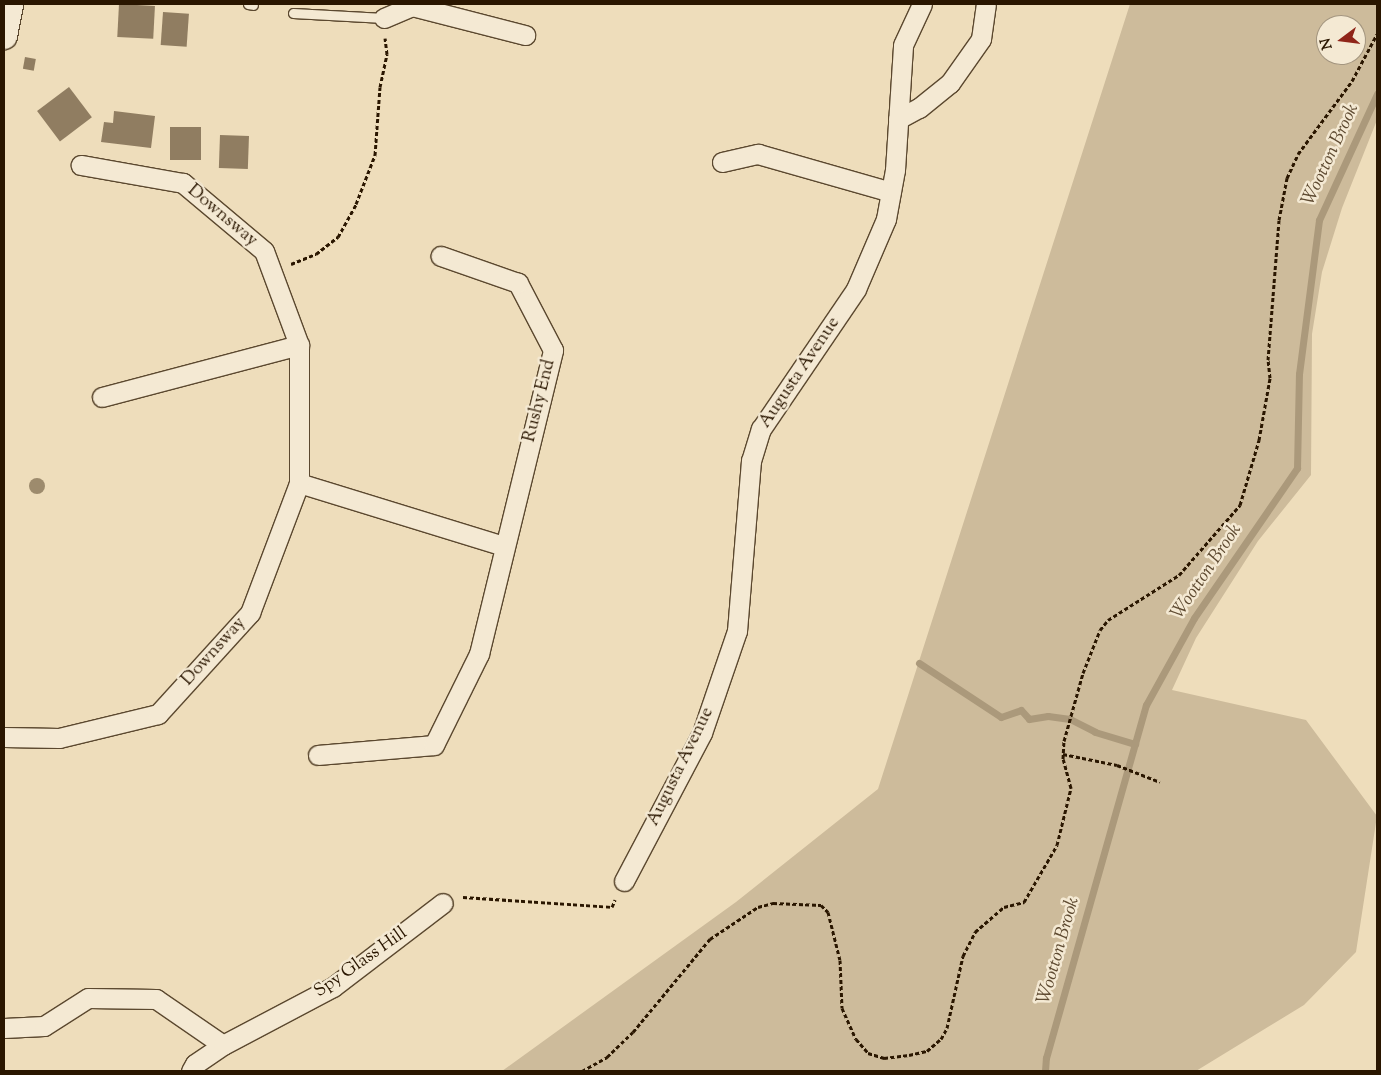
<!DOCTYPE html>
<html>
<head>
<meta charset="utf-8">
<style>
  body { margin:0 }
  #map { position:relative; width:1381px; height:1075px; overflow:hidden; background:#edb; font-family:"Sorts Mill Goudy",serif }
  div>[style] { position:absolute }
  .green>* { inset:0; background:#cdbb9b }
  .stream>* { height:7px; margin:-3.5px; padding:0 3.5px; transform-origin:3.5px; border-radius:3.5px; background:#ab997b }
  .building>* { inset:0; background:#907d61; transform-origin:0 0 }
  .path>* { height:3px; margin-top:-1.5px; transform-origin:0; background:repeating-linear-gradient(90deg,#2a1600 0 4px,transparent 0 6.5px) }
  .roads { filter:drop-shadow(1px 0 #5b482f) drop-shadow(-1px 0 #5b482f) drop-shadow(0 1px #5b482f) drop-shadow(0 -1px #5b482f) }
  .lane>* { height:9px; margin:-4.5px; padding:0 4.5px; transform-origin:4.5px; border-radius:4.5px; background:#f4e9d3 }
  .street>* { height:19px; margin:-9.5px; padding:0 9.5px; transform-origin:9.5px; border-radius:9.5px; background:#f4e9d3 }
  .secondary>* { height:26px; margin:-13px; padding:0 13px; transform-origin:13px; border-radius:13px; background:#f4e9d3 }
  .trees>* { width:16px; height:16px; margin:-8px; border-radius:50%; background:#9d8b6d }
  span { translate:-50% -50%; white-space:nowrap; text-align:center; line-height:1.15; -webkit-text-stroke:5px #f4e9d3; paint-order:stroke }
  .street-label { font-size:18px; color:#2a1600 }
  .water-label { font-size:19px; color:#5e4a31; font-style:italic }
  .frame { position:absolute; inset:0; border:5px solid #2a1600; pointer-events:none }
  .north { position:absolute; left:1316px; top:15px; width:50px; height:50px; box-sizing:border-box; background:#f4e9d3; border:1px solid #a3957f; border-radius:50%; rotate:255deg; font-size:14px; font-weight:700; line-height:20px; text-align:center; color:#2a1600 }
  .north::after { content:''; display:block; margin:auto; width:18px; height:22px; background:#8f2418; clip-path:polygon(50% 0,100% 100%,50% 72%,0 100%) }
</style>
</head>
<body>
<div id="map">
  <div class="green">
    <i style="clip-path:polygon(evenodd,1130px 4px,1377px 4px,1377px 120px,1342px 208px,1322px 272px,1312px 334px,1311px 475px,1258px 541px,1196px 638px,1172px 690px,1306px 720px,1377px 816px,1356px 952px,1304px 1005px,1196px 1071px,502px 1071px,736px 902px,878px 789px,1130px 4px,1326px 25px,1356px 25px,1356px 55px,1326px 55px,1326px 25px)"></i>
  </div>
  <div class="stream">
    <i style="left:919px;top:663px;width:98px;rotate:33.4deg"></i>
    <i style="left:1001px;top:717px;width:21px;rotate:-19deg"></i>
    <i style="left:1021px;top:710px;width:12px;rotate:48deg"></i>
    <i style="left:1029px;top:719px;width:19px;rotate:-9deg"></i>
    <i style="left:1048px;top:716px;width:22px;rotate:8deg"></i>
    <i style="left:1070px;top:719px;width:28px;rotate:27deg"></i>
    <i style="left:1095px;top:732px;width:42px;rotate:16.7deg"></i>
    <i style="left:1045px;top:1071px;width:13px;rotate:-86deg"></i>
    <i style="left:1046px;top:1058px;width:367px;rotate:-74.2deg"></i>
    <i style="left:1146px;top:705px;width:99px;rotate:-61.1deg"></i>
    <i style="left:1194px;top:618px;width:182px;rotate:-55.5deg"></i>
    <i style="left:1297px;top:468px;width:94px;rotate:-88.8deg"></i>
    <i style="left:1299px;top:374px;width:155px;rotate:-82.6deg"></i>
    <i style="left:1319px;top:220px;width:139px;rotate:-65.3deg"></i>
  </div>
  <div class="building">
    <i style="left:119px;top:4px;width:36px;height:33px;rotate:3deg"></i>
    <i style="left:163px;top:12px;width:26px;height:33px;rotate:4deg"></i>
    <i style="left:25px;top:57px;width:11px;height:12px;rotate:10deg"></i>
    <i style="left:69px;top:87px;width:38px;height:40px;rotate:53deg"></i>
    <i style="clip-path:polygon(114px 111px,155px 116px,151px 148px,101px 142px,104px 122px,113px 123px)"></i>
    <i style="left:170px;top:127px;width:31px;height:33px"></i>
    <i style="left:220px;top:135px;width:29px;height:33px;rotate:2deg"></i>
  </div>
  <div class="path">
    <i style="left:291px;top:264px;width:27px;rotate:-22deg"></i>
    <i style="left:316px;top:254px;width:28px;rotate:-38deg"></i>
    <i style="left:338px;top:237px;width:38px;rotate:-61deg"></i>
    <i style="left:356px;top:204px;width:53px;rotate:-68.8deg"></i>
    <i style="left:375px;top:155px;width:68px;rotate:-85.8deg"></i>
    <i style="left:380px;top:87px;width:34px;rotate:-78deg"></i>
    <i style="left:387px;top:54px;width:16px;rotate:-97deg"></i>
    <i style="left:1063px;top:754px;width:55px;rotate:11.5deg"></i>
    <i style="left:1117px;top:765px;width:46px;rotate:21.6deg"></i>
    <i style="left:463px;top:897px;width:149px;rotate:3.8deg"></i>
    <i style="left:612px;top:907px;width:8px;rotate:-67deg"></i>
    <i style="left:582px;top:1071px;width:29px;rotate:-29deg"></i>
    <i style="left:607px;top:1057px;width:36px;rotate:-44deg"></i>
    <i style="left:633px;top:1032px;width:121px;rotate:-50.4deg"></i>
    <i style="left:710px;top:939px;width:58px;rotate:-33.7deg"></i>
    <i style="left:758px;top:907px;width:16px;rotate:-15deg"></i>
    <i style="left:773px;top:903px;width:48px;rotate:2.4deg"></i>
    <i style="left:821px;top:905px;width:10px;rotate:45deg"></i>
    <i style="left:828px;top:912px;width:49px;rotate:76deg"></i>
    <i style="left:840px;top:960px;width:48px;rotate:87.6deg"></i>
    <i style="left:842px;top:1008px;width:34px;rotate:66deg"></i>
    <i style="left:856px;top:1039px;width:18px;rotate:49deg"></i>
    <i style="left:868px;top:1053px;width:17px;rotate:17deg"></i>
    <i style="left:884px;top:1058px;width:25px;rotate:-7deg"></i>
    <i style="left:909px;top:1055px;width:18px;rotate:-13deg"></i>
    <i style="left:927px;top:1051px;width:18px;rotate:-41deg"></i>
    <i style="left:941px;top:1039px;width:13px;rotate:-61deg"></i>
    <i style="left:947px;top:1028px;width:74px;rotate:-77.5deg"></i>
    <i style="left:963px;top:956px;width:27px;rotate:-63deg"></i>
    <i style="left:975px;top:932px;width:38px;rotate:-41deg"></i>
    <i style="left:1004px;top:907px;width:21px;rotate:-14deg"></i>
    <i style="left:1024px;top:902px;width:66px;rotate:-59.9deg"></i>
    <i style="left:1057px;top:845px;width:59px;rotate:-76.2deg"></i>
    <i style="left:1071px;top:788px;width:30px;rotate:-105deg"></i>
    <i style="left:1063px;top:759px;width:18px;rotate:-87deg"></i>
    <i style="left:1064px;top:741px;width:71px;rotate:-74.4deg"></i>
    <i style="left:1083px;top:673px;width:46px;rotate:-68.4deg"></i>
    <i style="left:1100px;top:630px;width:13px;rotate:-51deg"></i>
    <i style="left:1108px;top:620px;width:84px;rotate:-32.4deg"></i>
    <i style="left:1179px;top:575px;width:93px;rotate:-48.9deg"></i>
    <i style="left:1240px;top:505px;width:68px;rotate:-73.7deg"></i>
    <i style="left:1259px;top:440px;width:63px;rotate:-79.9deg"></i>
    <i style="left:1270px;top:378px;width:18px;rotate:-96deg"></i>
    <i style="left:1268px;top:360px;width:140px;rotate:-85.5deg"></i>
    <i style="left:1279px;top:220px;width:43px;rotate:-79.2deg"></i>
    <i style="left:1287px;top:178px;width:26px;rotate:-65deg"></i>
    <i style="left:1298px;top:154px;width:91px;rotate:-53.5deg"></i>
    <i style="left:1352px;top:81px;width:53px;rotate:-62deg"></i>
  </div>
  <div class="roads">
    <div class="lane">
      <i style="left:248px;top:4px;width:5px;rotate:11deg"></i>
      <i style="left:293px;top:13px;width:91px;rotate:3.1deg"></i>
    </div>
    <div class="street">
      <i style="left:384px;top:18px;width:30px;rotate:-23deg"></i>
      <i style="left:412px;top:6px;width:117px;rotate:14.4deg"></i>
      <i style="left:898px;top:119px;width:24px;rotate:-28deg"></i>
      <i style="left:919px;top:108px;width:40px;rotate:-39deg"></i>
      <i style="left:950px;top:83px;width:54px;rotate:-54.8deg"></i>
      <i style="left:981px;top:39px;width:35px;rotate:-82deg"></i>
      <i style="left:722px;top:162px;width:37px;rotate:-13deg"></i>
      <i style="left:758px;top:154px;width:138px;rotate:15.9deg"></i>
      <i style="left:102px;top:397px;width:204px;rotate:-14.8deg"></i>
      <i style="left:299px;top:483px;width:214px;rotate:17.1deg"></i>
      <i style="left:4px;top:737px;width:55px;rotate:1deg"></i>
      <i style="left:59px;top:738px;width:102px;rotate:-13.6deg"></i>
      <i style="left:158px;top:714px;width:137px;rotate:-47.7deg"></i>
      <i style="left:250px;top:613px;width:139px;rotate:-69.3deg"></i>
      <i style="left:299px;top:483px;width:138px;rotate:-90deg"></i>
      <i style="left:299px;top:345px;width:100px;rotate:-110.4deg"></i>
      <i style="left:264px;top:251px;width:106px;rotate:-140deg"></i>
      <i style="left:183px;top:183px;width:104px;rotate:-170deg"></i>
      <i style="left:318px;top:755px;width:116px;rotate:-4.9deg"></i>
      <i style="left:434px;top:745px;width:102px;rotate:-63.7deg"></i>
      <i style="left:479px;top:654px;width:313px;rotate:-76.3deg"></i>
      <i style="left:553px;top:350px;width:76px;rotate:-117.6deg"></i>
      <i style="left:518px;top:283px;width:82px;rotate:-160.7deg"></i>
      <i style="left:624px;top:881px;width:167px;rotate:-62.2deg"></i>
      <i style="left:702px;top:733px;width:108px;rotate:-71.1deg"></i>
      <i style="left:737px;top:631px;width:171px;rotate:-85.3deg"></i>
      <i style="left:751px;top:461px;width:34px;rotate:-73deg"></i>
      <i style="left:761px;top:429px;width:169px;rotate:-55.8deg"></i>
      <i style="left:856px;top:289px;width:76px;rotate:-66.8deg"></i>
      <i style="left:886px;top:219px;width:50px;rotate:-79.6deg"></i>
      <i style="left:895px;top:170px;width:125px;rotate:-86.3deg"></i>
      <i style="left:903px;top:45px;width:45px;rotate:-65.1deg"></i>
      <i style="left:4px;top:1028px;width:40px;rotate:-2.9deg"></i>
      <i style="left:44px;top:1026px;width:52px;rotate:-32.5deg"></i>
      <i style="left:88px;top:998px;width:68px;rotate:0.8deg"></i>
      <i style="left:156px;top:999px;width:81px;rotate:34.5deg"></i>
      <i style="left:191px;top:1071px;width:8px;rotate:-60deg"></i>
      <i style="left:195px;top:1064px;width:34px;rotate:-34deg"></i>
      <i style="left:223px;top:1045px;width:124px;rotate:-27.8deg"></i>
      <i style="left:333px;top:987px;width:138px;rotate:-37.4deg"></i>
    </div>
    <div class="secondary">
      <i style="left:4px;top:36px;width:33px;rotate:-79deg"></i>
    </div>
  </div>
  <div class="trees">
    <i style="left:37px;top:486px"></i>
  </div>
  <div class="street-label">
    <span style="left:222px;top:216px;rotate:40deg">Downsway</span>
    <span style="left:800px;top:373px;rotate:-56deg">Augusta Avenue</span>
    <span style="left:540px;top:401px;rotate:-76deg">Rushy End</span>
    <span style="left:214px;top:652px;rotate:-48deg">Downsway</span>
    <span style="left:681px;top:767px;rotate:-64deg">Augusta Avenue</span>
    <span style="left:361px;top:963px;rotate:-35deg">Spy Glass Hill</span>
  </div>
  <div class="water-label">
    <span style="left:1331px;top:155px;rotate:-65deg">Wootton Brook</span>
    <span style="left:1207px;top:572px;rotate:-56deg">Wootton Brook</span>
    <span style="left:1059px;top:951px;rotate:-74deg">Wootton Brook</span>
  </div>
  <div class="frame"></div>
  <div class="north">N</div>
</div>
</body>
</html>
